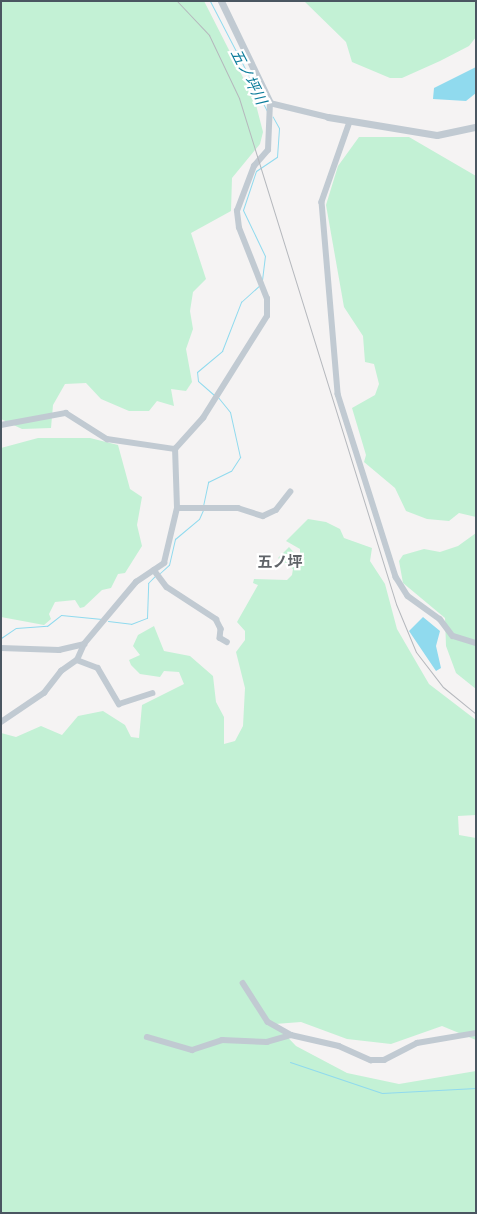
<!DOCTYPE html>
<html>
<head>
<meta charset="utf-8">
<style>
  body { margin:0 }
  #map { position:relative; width:477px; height:1214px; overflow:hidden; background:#f5f3f3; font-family:"Roboto Condensed","Noto Sans JP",sans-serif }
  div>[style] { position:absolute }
  .green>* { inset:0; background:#c3f1d5 }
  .water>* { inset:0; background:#90daee }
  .stream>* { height:1px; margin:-0.5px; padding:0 0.5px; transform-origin:0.5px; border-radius:0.5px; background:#90daee }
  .minor>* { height:5.5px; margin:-2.75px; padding:0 2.75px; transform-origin:2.75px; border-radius:2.75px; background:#c1cad2 }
  .tertiary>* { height:7px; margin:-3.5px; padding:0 3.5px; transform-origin:3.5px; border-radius:3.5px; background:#c1cad2 }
  .rail>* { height:1px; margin:-0.5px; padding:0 0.5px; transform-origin:0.5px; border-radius:0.5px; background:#b5b8bd }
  span { translate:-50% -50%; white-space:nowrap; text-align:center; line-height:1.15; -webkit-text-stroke:4.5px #fff; paint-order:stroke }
  .water-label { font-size:15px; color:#0c7c9b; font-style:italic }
  .neighbourhood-label { font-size:15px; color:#5f6368; font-weight:700 }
  .frame { position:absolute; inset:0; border:2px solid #4a5661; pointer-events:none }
</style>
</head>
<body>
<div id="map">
  <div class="green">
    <i style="clip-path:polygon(1px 1px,204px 1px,255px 101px,263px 132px,260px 144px,232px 178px,231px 211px,191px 233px,206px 279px,193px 292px,190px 311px,193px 329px,186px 349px,192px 382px,186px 391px,171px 389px,174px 406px,157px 401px,149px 411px,129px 411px,101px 399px,86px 383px,65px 384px,53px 405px,51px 428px,22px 429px,1px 419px)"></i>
    <i style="clip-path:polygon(304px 1px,476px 1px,476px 37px,469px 46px,440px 61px,402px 78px,390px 78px,352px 62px,346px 42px)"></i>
    <i style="clip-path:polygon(359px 137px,409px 137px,476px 176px,476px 517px,459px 513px,449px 521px,427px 519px,406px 511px,395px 488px,364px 462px,366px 455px,352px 408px,375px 395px,379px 384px,374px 364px,365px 362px,363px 336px,344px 307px,326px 205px,338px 166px)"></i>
    <i style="clip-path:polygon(38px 438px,90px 438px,118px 445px,130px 489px,142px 497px,137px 525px,142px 546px,125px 573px,118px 574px,111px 588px,102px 590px,84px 607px,80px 608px,75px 600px,55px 602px,49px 614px,51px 619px,44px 625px,1px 617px,1px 448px)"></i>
    <i style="clip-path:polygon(308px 519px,326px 522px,340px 529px,344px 538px,372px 548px,370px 561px,385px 584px,397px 629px,415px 660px,429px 684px,476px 720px,476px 815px,458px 816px,459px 835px,476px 838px,476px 1040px,442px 1026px,391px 1044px,347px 1039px,301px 1022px,275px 1024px,296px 1046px,347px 1073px,399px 1084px,476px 1071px,476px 1213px,1px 1213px,1px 733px,16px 737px,41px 726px,62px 735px,78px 716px,103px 711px,125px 725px,131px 737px,139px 738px,142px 705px,184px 684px,179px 672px,164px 671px,160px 677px,140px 674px,131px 665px,129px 660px,140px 655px,133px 646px,138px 635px,154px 626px,164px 651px,190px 656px,213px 676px,216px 702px,224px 717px,224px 744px,235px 741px,243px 726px,245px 688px,236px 652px,245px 640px,245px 631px,237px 622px,258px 585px,253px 583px,254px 579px,287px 580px,292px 575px,293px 569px,278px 558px,289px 547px,300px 559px,300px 549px,286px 541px)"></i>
    <i style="clip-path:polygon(476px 533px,476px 689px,456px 673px,446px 646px,445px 618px,403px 583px,399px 561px,403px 555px,424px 549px,440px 552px,458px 546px)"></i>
  </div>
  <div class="water">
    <i style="clip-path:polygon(476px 67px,476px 93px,466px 101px,433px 99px,434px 88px)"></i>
    <i style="clip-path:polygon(423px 617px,440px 631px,436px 646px,441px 668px,436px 671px,409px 631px)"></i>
  </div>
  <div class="stream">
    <i style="left:210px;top:1px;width:126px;rotate:62.6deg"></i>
    <i style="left:262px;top:280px;width:24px;rotate:-83deg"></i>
    <i style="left:265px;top:256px;width:51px;rotate:-115.6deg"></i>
    <i style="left:243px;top:210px;width:41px;rotate:-71.6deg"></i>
    <i style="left:256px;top:171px;width:25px;rotate:-34deg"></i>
    <i style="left:277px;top:157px;width:29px;rotate:-86deg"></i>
    <i style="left:279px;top:128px;width:13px;rotate:-119deg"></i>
    <i style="left:214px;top:395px;width:21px;rotate:-139deg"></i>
    <i style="left:198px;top:381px;width:9px;rotate:-96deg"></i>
    <i style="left:197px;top:372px;width:33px;rotate:-40deg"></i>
    <i style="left:222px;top:351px;width:53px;rotate:-68.8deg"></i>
    <i style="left:241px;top:302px;width:24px;rotate:-42deg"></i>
    <i style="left:203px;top:506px;width:25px;rotate:-78deg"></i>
    <i style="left:208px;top:482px;width:25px;rotate:-26deg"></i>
    <i style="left:231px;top:471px;width:17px;rotate:-57deg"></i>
    <i style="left:240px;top:457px;width:46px;rotate:-102.5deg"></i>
    <i style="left:230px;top:412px;width:19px;rotate:-129deg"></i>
    <i style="left:160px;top:573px;width:12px;rotate:-42deg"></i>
    <i style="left:169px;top:565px;width:27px;rotate:-77deg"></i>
    <i style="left:175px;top:539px;width:31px;rotate:-40deg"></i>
    <i style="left:199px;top:519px;width:10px;rotate:-66deg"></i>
    <i style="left:108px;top:621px;width:23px;rotate:7deg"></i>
    <i style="left:131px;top:624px;width:17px;rotate:-21deg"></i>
    <i style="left:147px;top:618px;width:35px;rotate:-88deg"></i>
    <i style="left:148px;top:583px;width:11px;rotate:-45deg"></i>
    <i style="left:1px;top:638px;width:18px;rotate:-34deg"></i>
    <i style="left:16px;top:628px;width:31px;rotate:-4deg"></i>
    <i style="left:47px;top:626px;width:18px;rotate:-38deg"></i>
    <i style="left:61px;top:615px;width:41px;rotate:5.6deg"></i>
    <i style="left:290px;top:1062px;width:97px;rotate:18.6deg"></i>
    <i style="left:382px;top:1093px;width:94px;rotate:-3deg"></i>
  </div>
  <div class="minor">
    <i style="left:350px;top:122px;width:85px;rotate:109.3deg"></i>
    <i style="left:322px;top:202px;width:193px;rotate:85.2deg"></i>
    <i style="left:338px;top:394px;width:192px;rotate:72.4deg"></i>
    <i style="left:396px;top:577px;width:22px;rotate:58deg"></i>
    <i style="left:408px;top:596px;width:39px;rotate:36deg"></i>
    <i style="left:440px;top:619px;width:21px;rotate:53deg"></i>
    <i style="left:453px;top:636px;width:24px;rotate:17deg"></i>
    <i style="left:1px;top:425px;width:66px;rotate:-10.5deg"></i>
    <i style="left:66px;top:413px;width:49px;rotate:32.4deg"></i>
    <i style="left:107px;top:439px;width:69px;rotate:8.4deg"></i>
    <i style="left:177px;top:508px;width:61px"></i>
    <i style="left:238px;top:508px;width:26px;rotate:18deg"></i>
    <i style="left:263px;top:516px;width:14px;rotate:-25deg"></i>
    <i style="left:276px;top:510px;width:23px;rotate:-52deg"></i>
    <i style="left:154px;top:570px;width:21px;rotate:53deg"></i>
    <i style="left:167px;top:587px;width:59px;rotate:33.1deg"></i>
    <i style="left:216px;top:619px;width:11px;rotate:63deg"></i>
    <i style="left:221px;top:629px;width:9px;rotate:96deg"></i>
    <i style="left:220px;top:638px;width:8px;rotate:30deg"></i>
    <i style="left:1px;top:648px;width:58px;rotate:2deg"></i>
    <i style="left:59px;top:650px;width:26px;rotate:-13deg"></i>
    <i style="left:84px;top:644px;width:81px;rotate:-50deg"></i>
    <i style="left:136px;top:582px;width:34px;rotate:-34deg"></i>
    <i style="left:164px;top:563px;width:57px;rotate:-76.7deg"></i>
    <i style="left:177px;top:508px;width:59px;rotate:-91.9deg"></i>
    <i style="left:175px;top:449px;width:42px;rotate:-47.9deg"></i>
    <i style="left:203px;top:418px;width:120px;rotate:-57.9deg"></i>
    <i style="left:267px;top:316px;width:17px;rotate:-90deg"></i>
    <i style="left:267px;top:299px;width:76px;rotate:-111.5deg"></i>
    <i style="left:239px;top:228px;width:17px;rotate:-97deg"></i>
    <i style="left:237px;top:211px;width:48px;rotate:-69.3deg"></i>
    <i style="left:254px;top:166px;width:21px;rotate:-49deg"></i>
    <i style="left:268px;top:150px;width:47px;rotate:-87.6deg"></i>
    <i style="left:270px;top:103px;width:60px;rotate:13.6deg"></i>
    <i style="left:77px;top:660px;width:22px;rotate:21deg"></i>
    <i style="left:98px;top:668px;width:42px;rotate:59.7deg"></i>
    <i style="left:119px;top:704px;width:35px;rotate:-18deg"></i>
    <i style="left:1px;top:722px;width:52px;rotate:-34deg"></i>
    <i style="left:44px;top:693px;width:28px;rotate:-52deg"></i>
    <i style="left:61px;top:671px;width:19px;rotate:-35deg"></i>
    <i style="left:77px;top:660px;width:17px;rotate:-66deg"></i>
    <i style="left:243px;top:983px;width:46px;rotate:57.3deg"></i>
    <i style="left:268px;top:1022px;width:26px;rotate:29deg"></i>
    <i style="left:291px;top:1035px;width:49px;rotate:12.9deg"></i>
    <i style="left:339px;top:1046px;width:35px;rotate:24deg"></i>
    <i style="left:371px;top:1060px;width:13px"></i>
    <i style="left:384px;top:1060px;width:37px;rotate:-27deg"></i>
    <i style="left:417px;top:1043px;width:60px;rotate:-9.6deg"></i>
    <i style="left:147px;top:1037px;width:47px;rotate:16.1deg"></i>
    <i style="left:192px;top:1050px;width:32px;rotate:-18deg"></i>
    <i style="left:222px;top:1040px;width:45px;rotate:2.5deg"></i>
    <i style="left:267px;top:1042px;width:25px;rotate:-16deg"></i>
  </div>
  <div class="tertiary">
    <i style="left:221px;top:1px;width:113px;rotate:64.3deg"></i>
    <i style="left:328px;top:117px;width:110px;rotate:9.4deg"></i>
    <i style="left:437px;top:135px;width:40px;rotate:-12deg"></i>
  </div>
  <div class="rail">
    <i style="left:177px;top:1px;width:47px;rotate:46.7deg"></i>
    <i style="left:209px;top:35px;width:70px;rotate:64.5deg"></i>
    <i style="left:239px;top:98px;width:530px;rotate:72.76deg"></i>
    <i style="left:396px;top:604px;width:52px;rotate:67.4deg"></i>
    <i style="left:416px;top:652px;width:44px;rotate:52.4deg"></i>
    <i style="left:443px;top:687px;width:43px;rotate:39.3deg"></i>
  </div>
  <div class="water-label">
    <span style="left:248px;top:77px;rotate:63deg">五ノ坪川</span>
  </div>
  <div class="neighbourhood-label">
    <span style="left:280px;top:563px">五ノ坪</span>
  </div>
  <div class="frame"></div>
</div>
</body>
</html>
